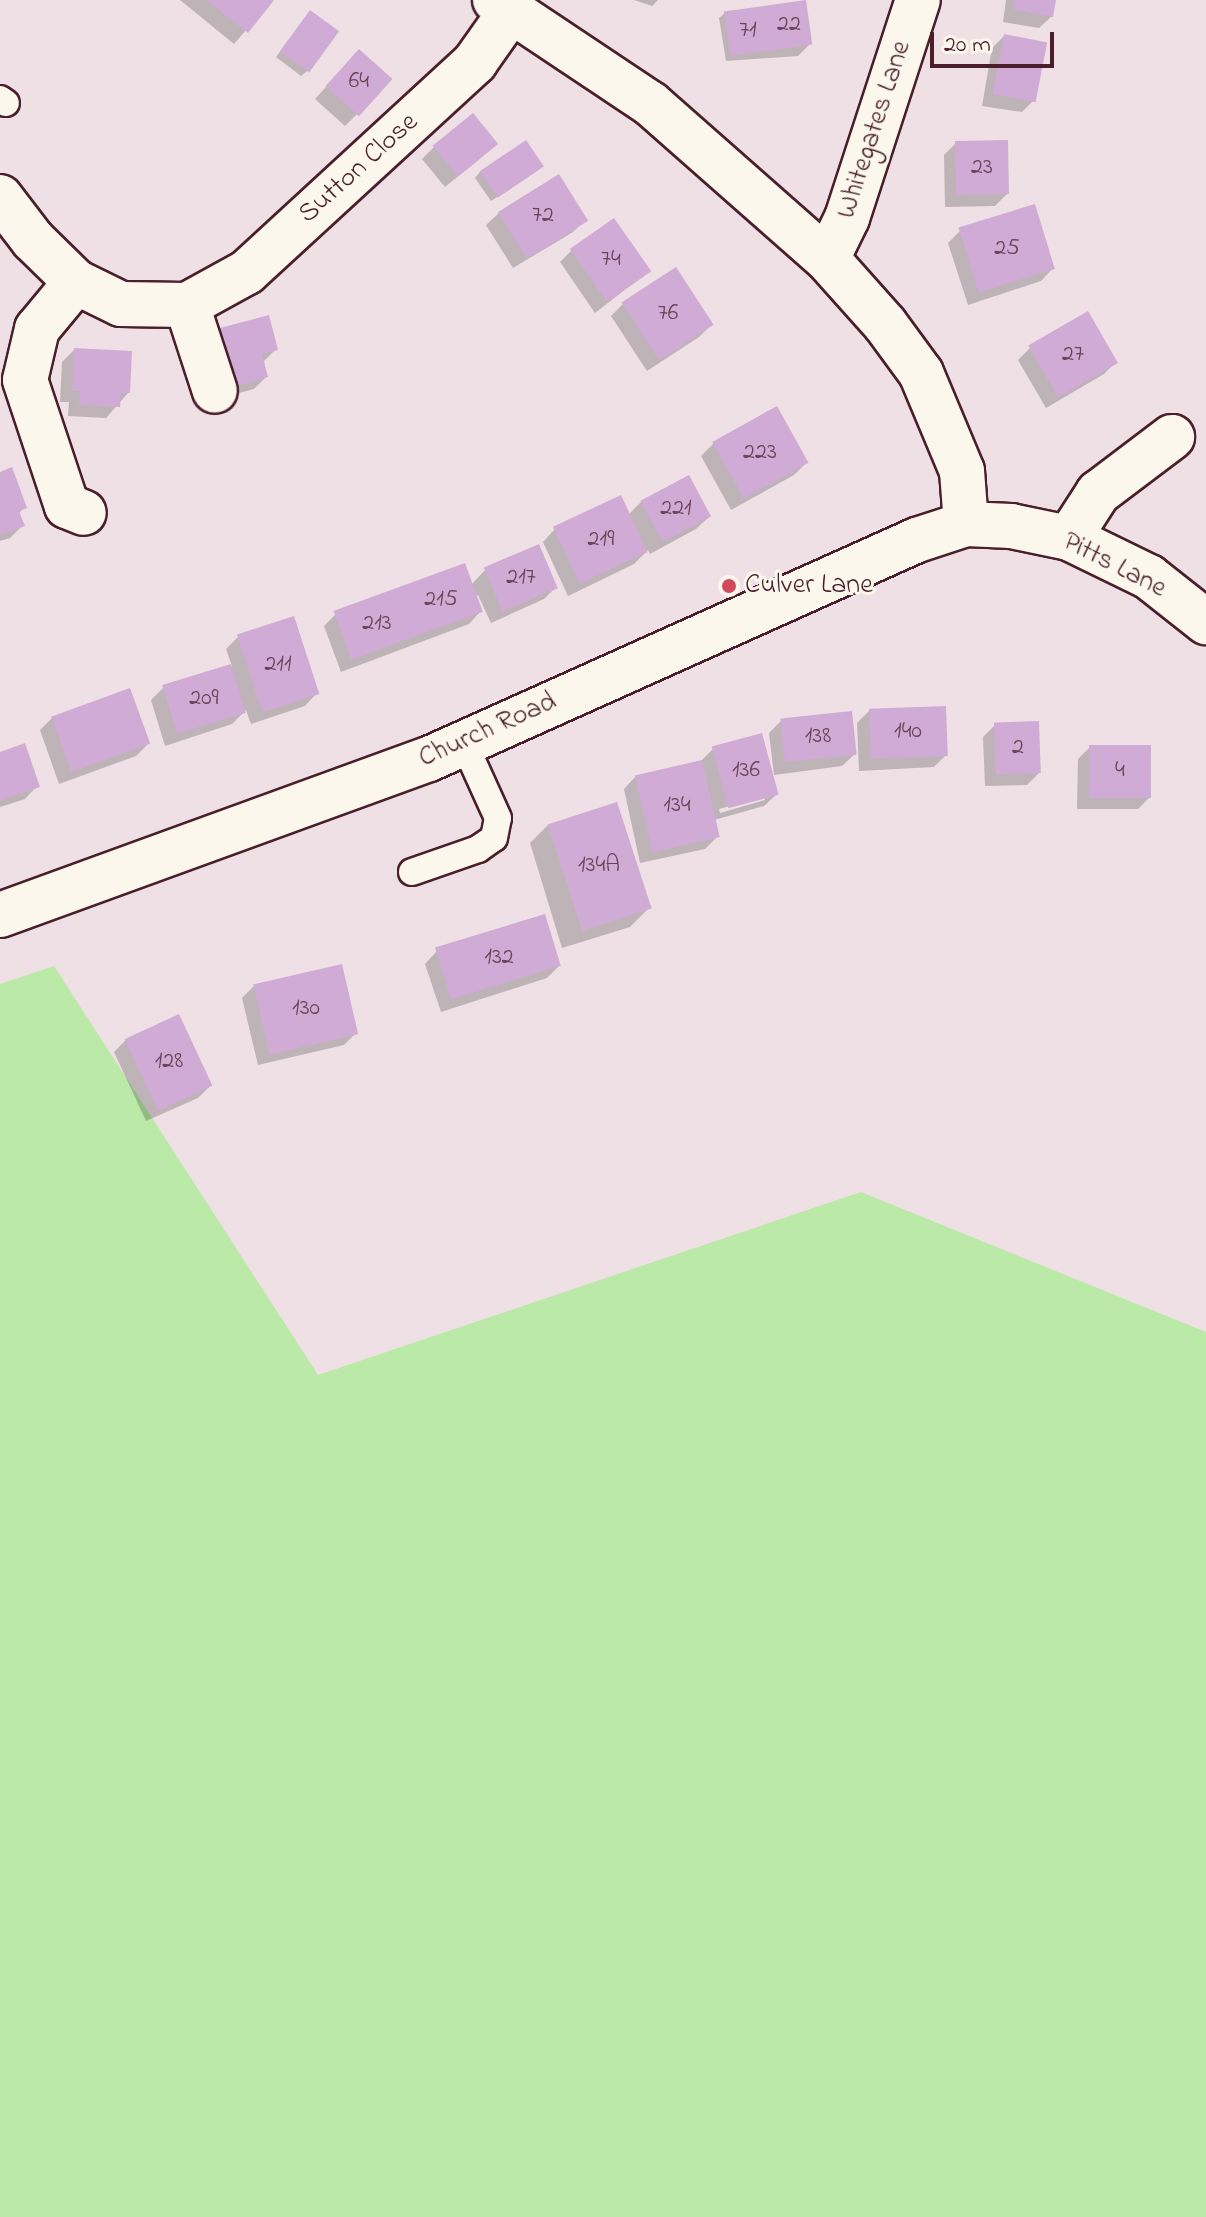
<!DOCTYPE html>
<html>
<head>
<meta charset="utf-8">
<style>
  body { margin:0 }
  #map { position:relative; width:1206px; height:2217px; overflow:hidden; background:#eee0e5; font-family:"Indie Flower",sans-serif }
  div>[style] { position:absolute }
  .green>* { inset:0; background:#bbe9a7 }
  .shadow>* { inset:0; background:#0003 }
  .building>* { inset:0; background:#d0abd5; transform-origin:0 0 }
  .roads { filter:drop-shadow(2px 0 #4a1f2b) drop-shadow(-2px 0 #4a1f2b) drop-shadow(0 2px #4a1f2b) drop-shadow(0 -2px #4a1f2b) }
  .lane>* { height:26px; margin:-13px; padding:0 13px; transform-origin:13px; border-radius:13px; background:#fbf7ec }
  .street>* { height:44px; margin:-22px; padding:0 22px; transform-origin:22px; border-radius:22px; background:#fbf7ec }
  .secondary>* { height:44px; margin:-22px; padding:0 22px; transform-origin:22px; border-radius:22px; background:#fbf7ec }
  .dots>* { width:22px; height:22px; translate:-50% -50%; box-sizing:border-box; border:4px solid #fbf7ec; border-radius:50% }
  span { translate:-50% -50%; white-space:nowrap; text-align:center; line-height:1.15; -webkit-text-stroke:6px #fbf7ec; paint-order:stroke }
  .number-label { font-size:24px; color:#6c4256 }
  .number-label span { -webkit-text-stroke-width:0 }
  .street-label { font-size:28px; color:#4a1f2b }
  .poi-label { font-size:28px; color:#4a1f2b }
  .left { translate:0 -50%; text-align:left }
  .scale { position:absolute; left:930px; top:32px; width:124px; height:36px; box-sizing:border-box; border:4px solid #4a1f2b; border-top:0; padding-left:10px; font-size:24px; line-height:28px; white-space:nowrap; color:#4a1f2b; -webkit-text-stroke:6px #fbf7ec; paint-order:stroke }
</style>
</head>
<body>
<div id="map">
  <div class="green">
    <i style="clip-path:polygon(54px 966px,318px 1375px,861px 1192px,1206px 1332px,1206px 2217px,0 2217px,0 984px)"></i>
  </div>
  <div class="shadow">
    <i style="clip-path:polygon(180px 0,272px 0,234px 44px)"></i>
    <i style="clip-path:polygon(634px 0,658px 0,652px 6px)"></i>
    <i style="clip-path:polygon(1006px 0,1054px 0,1052px 16px,1039px 28px,1003px 22px)"></i>
    <i style="clip-path:polygon(725px 13px,810px 44px,798px 56px,726px 61px,719px 18px)"></i>
    <i style="clip-path:polygon(305px 18px,307px 71px,301px 76px,276px 57px)"></i>
    <i style="clip-path:polygon(1004px 36px,1034px 100px,1022px 112px,982px 106px,992px 48px)"></i>
    <i style="clip-path:polygon(347px 64px,357px 114px,345px 126px,315px 99px)"></i>
    <i style="clip-path:polygon(956px 143px,1007px 194px,995px 206px,945px 207px,944px 155px)"></i>
    <i style="clip-path:polygon(434px 147px,483px 156px,445px 187px,422px 159px)"></i>
    <i style="clip-path:polygon(480px 172px,535px 172px,491px 201px,475px 178px)"></i>
    <i style="clip-path:polygon(499px 213px,585px 220px,573px 232px,513px 268px,486px 225px)"></i>
    <i style="clip-path:polygon(960px 231px,1053px 268px,1041px 281px,968px 305px,948px 243px)"></i>
    <i style="clip-path:polygon(572px 250px,649px 271px,595px 313px,560px 262px)"></i>
    <i style="clip-path:polygon(623px 304px,711px 325px,699px 337px,647px 371px,611px 316px)"></i>
    <i style="clip-path:polygon(1087px 314px,1116px 362px,1104px 374px,1046px 408px,1018px 360px,1030px 348px)"></i>
    <i style="clip-path:polygon(205px 343px,276px 349px,264px 361px,266px 377px,254px 389px,220px 398px)"></i>
    <i style="clip-path:polygon(74px 350px,128px 393px,106px 418px,68px 416px,69px 402px,60px 402px,62px 362px)"></i>
    <i style="clip-path:polygon(777px 409px,806px 463px,794px 475px,731px 510px,701px 456px,713px 444px)"></i>
    <i style="clip-path:polygon(0 474px,25px 507px,18px 514px,22px 526px,10px 538px,0 541px)"></i>
    <i style="clip-path:polygon(641px 502px,709px 517px,696px 529px,650px 554px,648px 550px,634px 564px,568px 596px,543px 542px,555px 529px,628px 515px)"></i>
    <i style="clip-path:polygon(485px 570px,556px 587px,544px 599px,491px 623px,478px 595px,475px 597px,481px 611px,469px 624px,341px 672px,324px 626px,336px 614px,471px 585px)"></i>
    <i style="clip-path:polygon(238px 637px,317px 693px,305px 706px,251px 724px,246px 710px,232px 724px,165px 746px,151px 700px,163px 688px,232px 666px,226px 649px)"></i>
    <i style="clip-path:polygon(869px 711px,946px 755px,934px 767px,859px 771px,857px 723px)"></i>
    <i style="clip-path:polygon(52px 718px,148px 744px,136px 756px,59px 784px,40px 730px)"></i>
    <i style="clip-path:polygon(781px 721px,855px 754px,842px 766px,774px 775px,769px 733px)"></i>
    <i style="clip-path:polygon(995px 725px,1039px 773px,1027px 785px,985px 786px,983px 737px)"></i>
    <i style="clip-path:polygon(1090px 747px,1150px 797px,1138px 809px,1077px 809px,1078px 759px)"></i>
    <i style="clip-path:polygon(evenodd,713px 749px,777px 794px,764px 806px,714px 820px,717px 837px,705px 849px,640px 863px,624px 789px,636px 776px,700px 762px,713px 749px,765px 796px,765px 800px,720px 813px,719px 809px,765px 796px)"></i>
    <i style="clip-path:polygon(0 754px,37px 786px,25px 799px,0 807px)"></i>
    <i style="clip-path:polygon(548px 825px,648px 909px,630px 927px,562px 948px,530px 843px)"></i>
    <i style="clip-path:polygon(437px 951px,559px 966px,547px 978px,441px 1012px,425px 964px)"></i>
    <i style="clip-path:polygon(254px 986px,356px 1033px,344px 1045px,258px 1065px,242px 998px)"></i>
    <i style="clip-path:polygon(126px 1040px,210px 1086px,198px 1098px,146px 1121px,114px 1052px)"></i>
  </div>
  <div class="building">
    <i style="clip-path:polygon(206px 0,274px 0,248px 33px)"></i>
    <i style="left:806px;top:0;width:45px;height:83px;rotate:82deg"></i>
    <i style="clip-path:polygon(1015px 0,1056px 0,1053px 17px,1014px 10px)"></i>
    <i style="left:310px;top:10px;width:36px;height:51px;rotate:36deg"></i>
    <i style="left:1004px;top:34px;width:44px;height:61px;rotate:11deg"></i>
    <i style="left:359px;top:49px;width:45px;height:50px;rotate:42deg"></i>
    <i style="left:473px;top:113px;width:40px;height:52px;rotate:51deg"></i>
    <i style="left:526px;top:140px;width:32px;height:56px;rotate:56deg"></i>
    <i style="left:1008px;top:140px;width:54px;height:53px;rotate:89deg"></i>
    <i style="left:559px;top:174px;width:55px;height:72px;rotate:58deg"></i>
    <i style="left:1035px;top:204px;width:68px;height:80px;rotate:73deg"></i>
    <i style="left:614px;top:218px;width:65px;height:54px;rotate:55deg"></i>
    <i style="left:676px;top:267px;width:69px;height:65px;rotate:57deg"></i>
    <i style="left:1088px;top:311px;width:60px;height:69px;rotate:60deg"></i>
    <i style="clip-path:polygon(269px 315px,278px 350px,262px 354px,268px 377px,232px 388px,216px 329px)"></i>
    <i style="clip-path:polygon(74px 348px,132px 351px,130px 393px,121px 393px,120px 407px,79px 405px,80px 391px,72px 391px)"></i>
    <i style="left:777px;top:406px;width:65px;height:74px;rotate:61deg"></i>
    <i style="clip-path:polygon(12px 467px,27px 508px,19px 511px,25px 526px,0 535px,0 472px)"></i>
    <i style="left:689px;top:475px;width:47px;height:55px;rotate:62deg"></i>
    <i style="left:621px;top:495px;width:63px;height:75px;rotate:65deg"></i>
    <i style="left:539px;top:544px;width:48px;height:60px;rotate:67deg"></i>
    <i style="left:465px;top:563px;width:52px;height:140px;rotate:70deg"></i>
    <i style="left:294px;top:616px;width:82px;height:60px;rotate:72deg"></i>
    <i style="left:231px;top:664px;width:51px;height:72px;rotate:73deg"></i>
    <i style="left:130px;top:688px;width:59px;height:84px;rotate:70deg"></i>
    <i style="left:946px;top:706px;width:50px;height:77px;rotate:88deg"></i>
    <i style="left:852px;top:711px;width:44px;height:72px;rotate:84deg"></i>
    <i style="left:1039px;top:721px;width:52px;height:45px;rotate:88deg"></i>
    <i style="left:762px;top:733px;width:64px;height:52px;rotate:75deg"></i>
    <i style="clip-path:polygon(25px 743px,40px 787px,0 801px,0 752px)"></i>
    <i style="left:1089px;top:745px;width:62px;height:53px"></i>
    <i style="left:702px;top:760px;width:79px;height:69px;rotate:77deg"></i>
    <i style="left:617px;top:802px;width:112px;height:73px;rotate:72deg"></i>
    <i style="left:545px;top:914px;width:54px;height:115px;rotate:73deg"></i>
    <i style="left:342px;top:964px;width:72px;height:91px;rotate:77deg"></i>
    <i style="left:179px;top:1014px;width:79px;height:60px;rotate:65deg"></i>
  </div>
  <div class="roads">
    <div class="lane">
      <i style="left:0;top:99px;width:7px;rotate:34deg"></i>
      <i style="left:412px;top:872px;width:70px;rotate:-19.2deg"></i>
      <i style="left:478px;top:849px;width:19px;rotate:-35deg"></i>
      <i style="left:494px;top:838px;width:20px;rotate:-79deg"></i>
      <i style="left:498px;top:818px;width:82px;rotate:-114.4deg"></i>
    </div>
    <div class="street">
      <i style="left:495px;top:0;width:187px;rotate:33.7deg"></i>
      <i style="left:651px;top:104px;width:235px;rotate:41.4deg"></i>
      <i style="left:827px;top:259px;width:87px;rotate:48.3deg"></i>
      <i style="left:885px;top:324px;width:61px;rotate:53.7deg"></i>
      <i style="left:921px;top:373px;width:106px;rotate:67.3deg"></i>
      <i style="left:962px;top:471px;width:53px;rotate:85.7deg"></i>
      <i style="left:0;top:197px;width:54px;rotate:52.5deg"></i>
      <i style="left:33px;top:240px;width:60px;rotate:44.3deg"></i>
      <i style="left:76px;top:282px;width:50px;rotate:26.1deg"></i>
      <i style="left:121px;top:304px;width:66px;rotate:0.9deg"></i>
      <i style="left:187px;top:305px;width:68px;rotate:-28.8deg"></i>
      <i style="left:247px;top:272px;width:310px;rotate:-42.6deg"></i>
      <i style="left:475px;top:62px;width:62px;rotate:-54.8deg"></i>
      <i style="left:827px;top:259px;width:46px;rotate:-64deg"></i>
      <i style="left:847px;top:218px;width:229px;rotate:-72deg"></i>
      <i style="left:76px;top:282px;width:61px;rotate:129.7deg"></i>
      <i style="left:37px;top:329px;width:52px;rotate:103.2deg"></i>
      <i style="left:25px;top:380px;width:133px;rotate:71.6deg"></i>
      <i style="left:67px;top:506px;width:18px;rotate:22deg"></i>
      <i style="left:187px;top:305px;width:90px;rotate:72deg"></i>
      <i style="left:1069px;top:538px;width:54px;rotate:-57.2deg"></i>
      <i style="left:1098px;top:493px;width:93px;rotate:-37.1deg"></i>
    </div>
    <div class="secondary">
      <i style="left:0;top:915px;width:456px;rotate:-20deg"></i>
      <i style="left:429px;top:759px;width:535px;rotate:-24.17deg"></i>
      <i style="left:917px;top:540px;width:52px;rotate:-18.1deg"></i>
      <i style="left:966px;top:524px;width:45px;rotate:2.5deg"></i>
      <i style="left:1011px;top:526px;width:59px;rotate:11.7deg"></i>
      <i style="left:1069px;top:538px;width:89px;rotate:26deg"></i>
      <i style="left:1149px;top:577px;width:73px;rotate:38.3deg"></i>
    </div>
  </div>
  <div class="dots">
    <i style="left:729px;top:586px;background:#d1495b"></i>
  </div>
  <div class="number-label">
    <span style="left:789px;top:25px">22</span>
    <span style="left:748px;top:31px">71</span>
    <span style="left:359px;top:82px">64</span>
    <span style="left:982px;top:168px">23</span>
    <span style="left:543px;top:216px">72</span>
    <span style="left:1007px;top:249px">25</span>
    <span style="left:611px;top:260px">74</span>
    <span style="left:668px;top:314px">76</span>
    <span style="left:1073px;top:355px">27</span>
    <span style="left:760px;top:453px">223</span>
    <span style="left:676px;top:509px">221</span>
    <span style="left:601px;top:540px">219</span>
    <span style="left:521px;top:578px">217</span>
    <span style="left:441px;top:600px">215</span>
    <span style="left:377px;top:624px">213</span>
    <span style="left:278px;top:665px">211</span>
    <span style="left:204px;top:699px">209</span>
    <span style="left:908px;top:732px">140</span>
    <span style="left:818px;top:737px">138</span>
    <span style="left:1018px;top:748px">2</span>
    <span style="left:746px;top:771px">136</span>
    <span style="left:1120px;top:771px">4</span>
    <span style="left:677px;top:806px">134</span>
    <span style="left:599px;top:866px">134A</span>
    <span style="left:499px;top:958px">132</span>
    <span style="left:306px;top:1009px">130</span>
    <span style="left:169px;top:1062px">128</span>
  </div>
  <div class="street-label">
    <span style="left:875px;top:130px;rotate:-72deg">Whitegates Lane</span>
    <span style="left:359px;top:169px;rotate:-42deg">Sutton Close</span>
    <span style="left:1114px;top:566px;rotate:27deg">Pitts Lane</span>
    <span style="left:488px;top:731px;rotate:-24deg">Church Road</span>
  </div>
  <div class="poi-label">
    <span class="left" style="left:745px;top:586px">Culver Lane</span>
  </div>
  <div class="scale">20 m</div>
</div>
</body>
</html>
